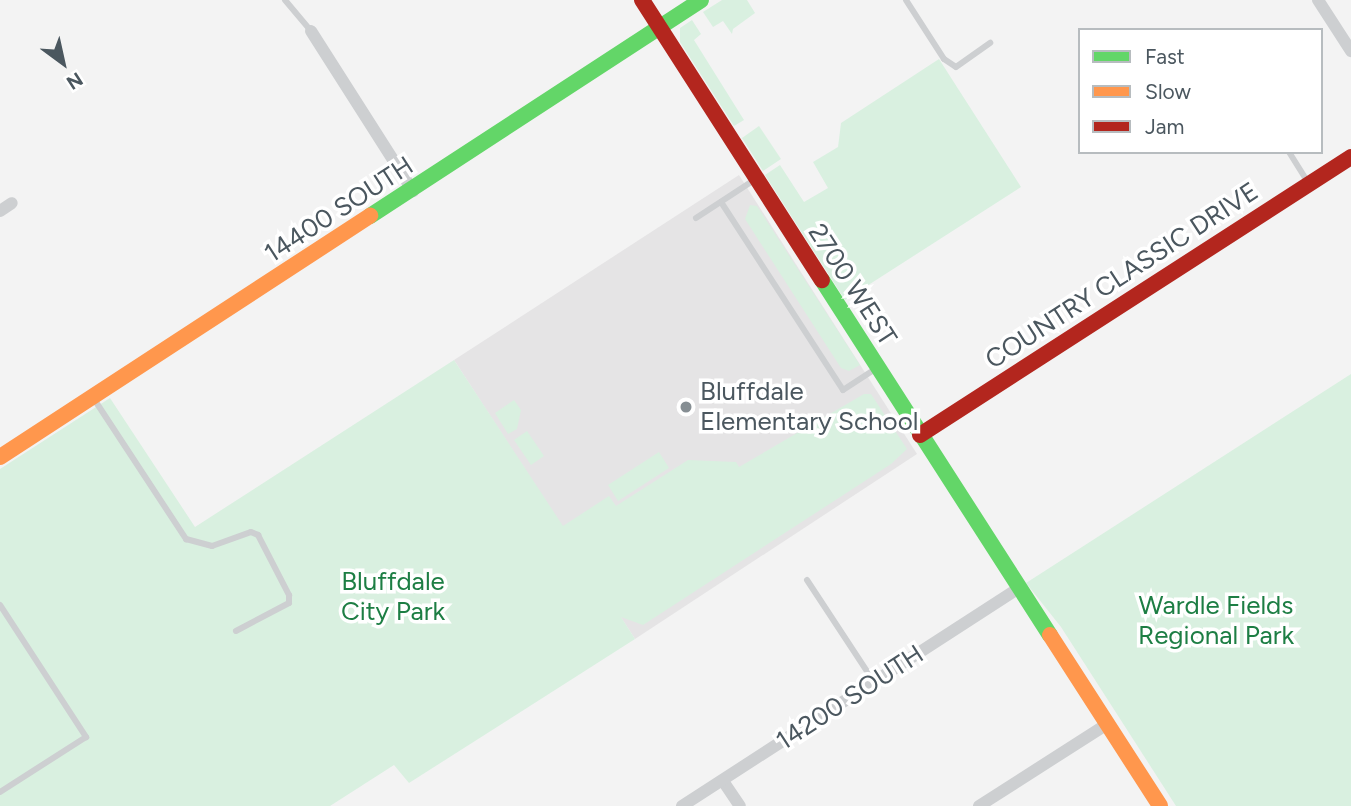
<!DOCTYPE html>
<html>
<head>
<meta charset="utf-8">
<style>
	body { margin:0 }
	#map { position:relative; width:1351px; height:806px; overflow:hidden; background:#f3f3f3; font-family:Figtree,sans-serif }
	div>[style] { position:absolute }
	.education>* { inset:0; background:#e5e4e5 }
	.green>* { inset:0; background:#d9f0e0 }
	.lane>* { height:6px; margin:-3px; padding:0 3px; transform-origin:3px; border-radius:3px; background:#cdcfd1 }
	.street>* { height:12px; margin:-6px; padding:0 6px; transform-origin:6px; border-radius:6px; background:#cdcfd1 }
	.fast>* { height:16px; margin:-8px; padding:0 8px; transform-origin:8px; border-radius:8px; background:#63d668 }
	.slow>* { height:16px; margin:-8px; padding:0 8px; transform-origin:8px; border-radius:8px; background:#ff974d }
	.jam>* { height:16px; margin:-8px; padding:0 8px; transform-origin:8px; border-radius:8px; background:#b3261e }
	.dots>* { width:19px; height:19px; translate:-50% -50%; box-sizing:border-box; border:4px solid #fff; border-radius:50% }
	span { translate:-50% -50%; white-space:nowrap; text-align:center; line-height:1.15; -webkit-text-stroke:7px #fff; paint-order:stroke }
	.street-label { font-size:26px; color:#4b575f }
	.poi-label { font-size:26px; color:#4b575f }
	.left { translate:0 -50%; text-align:left }
	.park-label { font-size:26px; color:#1d7e44 }
	.legend { position:absolute; left:1078px; top:28px; width:245px; height:126px; box-sizing:border-box; background:#fff; border:2px solid #b7bcbf; margin:0; padding:9px 12px; list-style:none; font-size:21px; color:#4b575f }
	.legend li { display:flex; align-items:center; gap:14px; height:35px }
	.legend b { width:35px; border:2px solid #b7bcbf }
	.north { position:absolute; left:28px; top:28px; width:70px; height:70px; -webkit-text-stroke:5px #fff; paint-order:stroke; rotate:147deg; font-size:19px; font-weight:700; line-height:28px; text-align:center; color:#4b575f }
	.north::after { content:''; display:block; margin:auto; width:24px; height:32px; background:#4b575f; clip-path:polygon(50% 0,100% 100%,50% 72%,0 100%) }
</style>
</head>
<body>
<div id="map">
	<div class="education">
		<i style="clip-path:polygon(739px 175px,917px 454px,635px 639px,454px 360px)"></i>
	</div>
	<div class="green">
		<i style="clip-path:polygon(722px 0,747px 0,755px 13px,733px 29px,732px 34px,723px 21px,713px 27px,703px 12px)"></i>
		<i style="clip-path:polygon(692px 20px,701px 34px,694px 40px,744px 120px,734px 126px,680px 42px,680px 28px)"></i>
		<i style="clip-path:polygon(939px 59px,1021px 187px,845px 300px,765px 175px,780px 165px,804px 202px,828px 188px,813px 162px,838px 147px,841px 123px)"></i>
		<i style="clip-path:polygon(759px 126px,781px 159px,763px 171px,742px 138px)"></i>
		<i style="clip-path:polygon(750px 205px,757px 206px,860px 365px,849px 371px,841px 368px,745px 219px)"></i>
		<i style="clip-path:polygon(454px 360px,563px 526px,609px 496px,616px 506px,688px 460px,736px 462px,739px 467px,864px 394px,871px 394px,907px 449px,891px 464px,643px 625px,621px 617px,635px 639px,409px 783px,394px 765px,330px 806px,0 806px,0 469px,110px 398px,195px 527px)"></i>
		<i style="clip-path:polygon(1351px 374px,1351px 806px,1176px 806px,1061px 627px,1026px 583px)"></i>
		<i style="clip-path:polygon(514px 400px,521px 410px,517px 429px,508px 434px,495px 413px)"></i>
		<i style="clip-path:polygon(527px 431px,544px 456px,531px 465px,514px 440px)"></i>
		<i style="clip-path:polygon(659px 452px,669px 468px,618px 501px,608px 485px)"></i>
	</div>
	<div class="lane">
		<i style="left:285px;top:0;width:40px;rotate:50deg"></i>
		<i style="left:906px;top:0;width:70px;rotate:57.2deg"></i>
		<i style="left:944px;top:59px;width:14px;rotate:34deg"></i>
		<i style="left:956px;top:67px;width:42px;rotate:-35.2deg"></i>
		<i style="left:1289px;top:152px;width:36px;rotate:58deg"></i>
		<i style="left:721px;top:202px;width:224px;rotate:57deg"></i>
		<i style="left:843px;top:390px;width:38px;rotate:-33deg"></i>
		<i style="left:696px;top:218px;width:69px;rotate:-33.2deg"></i>
		<i style="left:94px;top:399px;width:168px;rotate:56.7deg"></i>
		<i style="left:186px;top:539px;width:27px;rotate:15deg"></i>
		<i style="left:212px;top:546px;width:41px;rotate:-19.7deg"></i>
		<i style="left:251px;top:532px;width:8px;rotate:23deg"></i>
		<i style="left:258px;top:535px;width:68px;rotate:62.7deg"></i>
		<i style="left:289px;top:595px;width:8px;rotate:90deg"></i>
		<i style="left:289px;top:603px;width:60px;rotate:152.2deg"></i>
		<i style="left:807px;top:580px;width:122px;rotate:56.7deg"></i>
		<i style="left:0;top:605px;width:158px;rotate:56.9deg"></i>
		<i style="left:86px;top:737px;width:102px;rotate:147.4deg"></i>
	</div>
	<div class="street">
		<i style="left:1318px;top:0;width:61px;rotate:57.1deg"></i>
		<i style="left:311px;top:31px;width:190px;rotate:57.5deg"></i>
		<i style="left:0;top:211px;width:14px;rotate:-34deg"></i>
		<i style="left:723px;top:781px;width:30px;rotate:56deg"></i>
		<i style="left:682px;top:806px;width:399px;rotate:-32.9deg"></i>
		<i style="left:979px;top:806px;width:152px;rotate:-32.6deg"></i>
	</div>
	<div class="fast">
		<i style="left:370px;top:216px;width:395px;rotate:-33.1deg"></i>
		<i style="left:822px;top:280px;width:422px;rotate:57.3deg"></i>
	</div>
	<div class="slow">
		<i style="left:0;top:457px;width:442px;rotate:-33.1deg"></i>
		<i style="left:1050px;top:635px;width:203px;rotate:57.2deg"></i>
	</div>
	<div class="jam">
		<i style="left:642px;top:0;width:333px;rotate:57.3deg"></i>
		<i style="left:920px;top:435px;width:513px;rotate:-32.82deg"></i>
	</div>
	<div class="dots">
		<i style="left:686px;top:407px;background:#868e93"></i>
	</div>
	<div class="street-label">
		<span style="left:339px;top:210px;rotate:-33deg">14400 SOUTH</span>
		<span style="left:1122px;top:276px;rotate:-33deg">COUNTRY CLASSIC DRIVE</span>
		<span style="left:852px;top:285px;rotate:57deg">2700 WEST</span>
		<span style="left:850px;top:698px;rotate:-33deg">14200 SOUTH</span>
	</div>
	<div class="poi-label">
		<span class="left" style="left:700px;top:407px">Bluffdale<br>Elementary School</span>
	</div>
	<div class="park-label">
		<span style="left:393px;top:597px">Bluffdale<br>City Park</span>
		<span style="left:1216px;top:621px">Wardle Fields<br>Regional Park</span>
	</div>
	<ul class="legend">
	<li><b style="height:9px;background:#63d668"></b>Fast</li>
	<li><b style="height:9px;background:#ff974d"></b>Slow</li>
	<li><b style="height:9px;background:#b3261e"></b>Jam</li>
	</ul>
	<div class="north">N</div>
</div>
</body>
</html>
